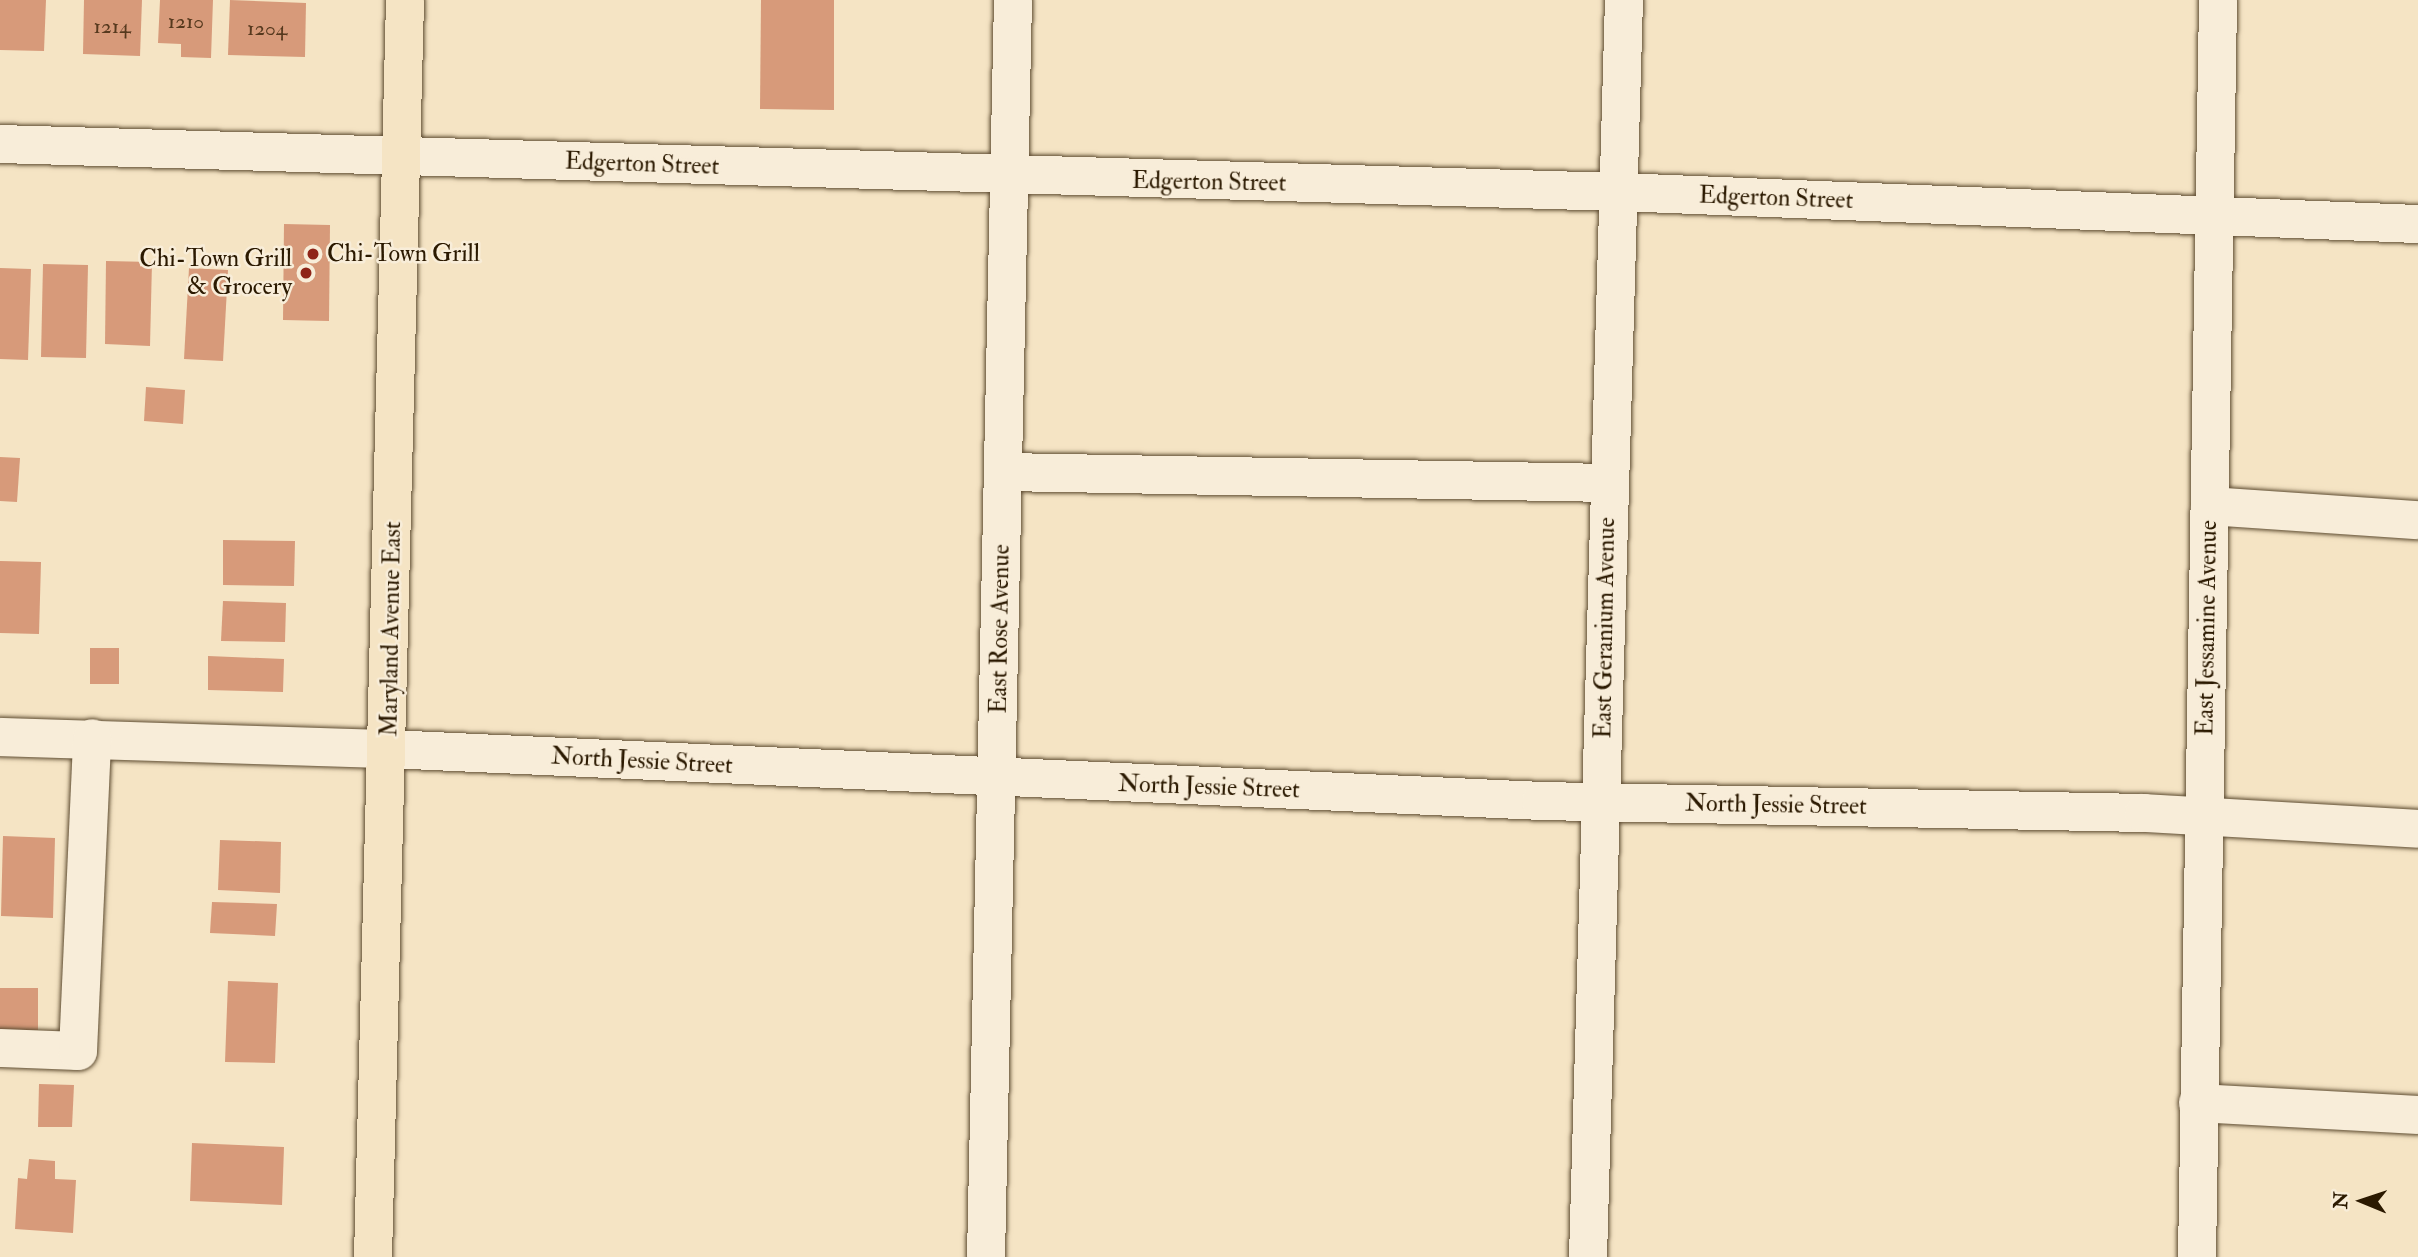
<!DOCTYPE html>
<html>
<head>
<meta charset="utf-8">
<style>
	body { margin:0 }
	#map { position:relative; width:2418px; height:1257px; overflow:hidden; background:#f5e4c4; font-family:"IM FELL Double Pica",serif }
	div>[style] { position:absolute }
	.building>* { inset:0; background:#d79a7a }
	.roads { filter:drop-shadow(0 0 2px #5e4c31) drop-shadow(0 0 2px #5e4c31) }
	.minor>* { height:38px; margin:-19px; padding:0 19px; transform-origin:19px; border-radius:19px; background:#f8edd9 }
	.major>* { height:38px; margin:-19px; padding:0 19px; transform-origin:19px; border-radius:19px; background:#f5e4c4 }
	.dots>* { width:19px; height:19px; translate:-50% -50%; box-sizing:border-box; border:4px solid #f8edd9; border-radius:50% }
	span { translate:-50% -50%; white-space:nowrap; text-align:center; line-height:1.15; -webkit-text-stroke:5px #f8edd9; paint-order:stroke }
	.number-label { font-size:21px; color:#56391e }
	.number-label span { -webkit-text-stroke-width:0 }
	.street-label { font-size:24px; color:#2b1900 }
	.poi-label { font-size:24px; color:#2b1900 }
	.left { translate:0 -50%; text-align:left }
	.right { translate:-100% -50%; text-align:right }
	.north { position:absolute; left:2327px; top:1166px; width:70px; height:70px; -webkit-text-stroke:5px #f8edd9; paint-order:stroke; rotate:272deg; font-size:19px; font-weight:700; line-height:28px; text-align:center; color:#2b1900 }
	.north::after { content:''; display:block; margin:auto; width:24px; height:32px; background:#2b1900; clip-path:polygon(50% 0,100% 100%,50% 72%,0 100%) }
</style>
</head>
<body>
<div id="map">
	<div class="building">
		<i style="clip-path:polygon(0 0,46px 0,44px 51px,0 50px)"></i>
		<i style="clip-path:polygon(84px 0,142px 0,140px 56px,83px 54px)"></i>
		<i style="clip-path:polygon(160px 0,213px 0,211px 58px,181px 57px,181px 44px,158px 43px)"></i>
		<i style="clip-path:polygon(230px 0,306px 3px,305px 57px,228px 55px)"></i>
		<i style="clip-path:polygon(761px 0,834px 0,834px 110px,760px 109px)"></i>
		<i style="clip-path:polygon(284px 224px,330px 225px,329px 321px,283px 320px)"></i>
		<i style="clip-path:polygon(106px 261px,152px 262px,150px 346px,105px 344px)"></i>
		<i style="clip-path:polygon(43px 264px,88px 265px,86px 358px,41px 357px)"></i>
		<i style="clip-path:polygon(0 268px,31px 269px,28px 360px,0 359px)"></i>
		<i style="clip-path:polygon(189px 268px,228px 270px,223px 361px,184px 359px)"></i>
		<i style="clip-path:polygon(146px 387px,185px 390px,183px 424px,144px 421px)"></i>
		<i style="clip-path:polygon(0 457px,20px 458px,17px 502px,0 501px)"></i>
		<i style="clip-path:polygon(223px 540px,295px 541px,294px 586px,223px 585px)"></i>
		<i style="clip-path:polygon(0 561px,41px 562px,39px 634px,0 633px)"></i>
		<i style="clip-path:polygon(223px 601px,286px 603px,285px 642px,221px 641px)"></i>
		<i style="clip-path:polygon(90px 648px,119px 648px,119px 684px,90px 684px)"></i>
		<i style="clip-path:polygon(208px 656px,284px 659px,283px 692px,208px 690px)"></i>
		<i style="clip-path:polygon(3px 836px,55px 838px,53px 918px,1px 916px)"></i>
		<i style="clip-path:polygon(220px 840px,281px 842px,280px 893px,218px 890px)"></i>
		<i style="clip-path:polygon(212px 902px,277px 904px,275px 936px,210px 933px)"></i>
		<i style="clip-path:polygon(228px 981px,278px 983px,275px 1063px,225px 1062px)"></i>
		<i style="clip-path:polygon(0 988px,38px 988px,38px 1030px,0 1030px)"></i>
		<i style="clip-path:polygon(39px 1084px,74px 1085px,72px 1127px,38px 1127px)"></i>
		<i style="clip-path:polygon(192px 1143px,284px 1147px,282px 1205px,190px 1201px)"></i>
		<i style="clip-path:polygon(29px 1159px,55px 1161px,55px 1179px,76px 1180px,73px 1233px,15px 1229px,18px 1178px,27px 1179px)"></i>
	</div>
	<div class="roads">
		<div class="minor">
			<i style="left:0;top:144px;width:1621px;rotate:1.7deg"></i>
			<i style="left:1620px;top:192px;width:799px;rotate:2.3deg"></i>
			<i style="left:1004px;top:472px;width:604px;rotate:1.04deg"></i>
			<i style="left:2210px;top:506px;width:208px;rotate:3.9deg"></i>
			<i style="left:0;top:737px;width:388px;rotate:1.8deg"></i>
			<i style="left:388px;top:749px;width:1154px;rotate:2.58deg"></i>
			<i style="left:1541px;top:801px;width:603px;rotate:1.14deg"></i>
			<i style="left:2144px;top:813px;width:274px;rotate:3.3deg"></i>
			<i style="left:0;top:1048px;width:78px;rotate:2.2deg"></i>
			<i style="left:78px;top:1051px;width:313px;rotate:-87.4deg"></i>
			<i style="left:2198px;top:1103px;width:220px;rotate:3.1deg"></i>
			<i style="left:986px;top:1257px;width:1257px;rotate:-88.77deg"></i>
			<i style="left:1588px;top:1257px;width:1258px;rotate:-88.36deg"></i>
			<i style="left:2197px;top:1257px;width:1257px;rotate:-89.04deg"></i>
		</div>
		<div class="major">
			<i style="left:373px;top:1257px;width:1257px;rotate:-88.54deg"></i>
		</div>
	</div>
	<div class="dots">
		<i style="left:313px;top:254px;background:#8f2418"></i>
		<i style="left:306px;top:273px;background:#8f2418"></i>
	</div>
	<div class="number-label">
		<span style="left:186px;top:22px">1210</span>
		<span style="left:112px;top:27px">1214</span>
		<span style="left:267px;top:29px">1204</span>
	</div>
	<div class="street-label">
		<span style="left:642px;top:164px;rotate:2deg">Edgerton Street</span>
		<span style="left:1209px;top:182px;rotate:1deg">Edgerton Street</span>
		<span style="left:1776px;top:198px;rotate:2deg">Edgerton Street</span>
		<span style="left:1605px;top:628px;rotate:-89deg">East Geranium Avenue</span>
		<span style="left:2207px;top:628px;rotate:-89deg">East Jessamine Avenue</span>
		<span style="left:391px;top:629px;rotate:-89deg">Maryland Avenue East</span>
		<span style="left:1000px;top:629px;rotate:-89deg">East Rose Avenue</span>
		<span style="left:642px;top:761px;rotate:3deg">North Jessie Street</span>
		<span style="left:1209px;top:787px;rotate:2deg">North Jessie Street</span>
		<span style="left:1776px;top:805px;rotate:1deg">North Jessie Street</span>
	</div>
	<div class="poi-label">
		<span class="left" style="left:327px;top:254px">Chi-Town Grill</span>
		<span class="right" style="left:292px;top:273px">Chi-Town Grill<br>&amp; Grocery</span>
	</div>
	<div class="north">N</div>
</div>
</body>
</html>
